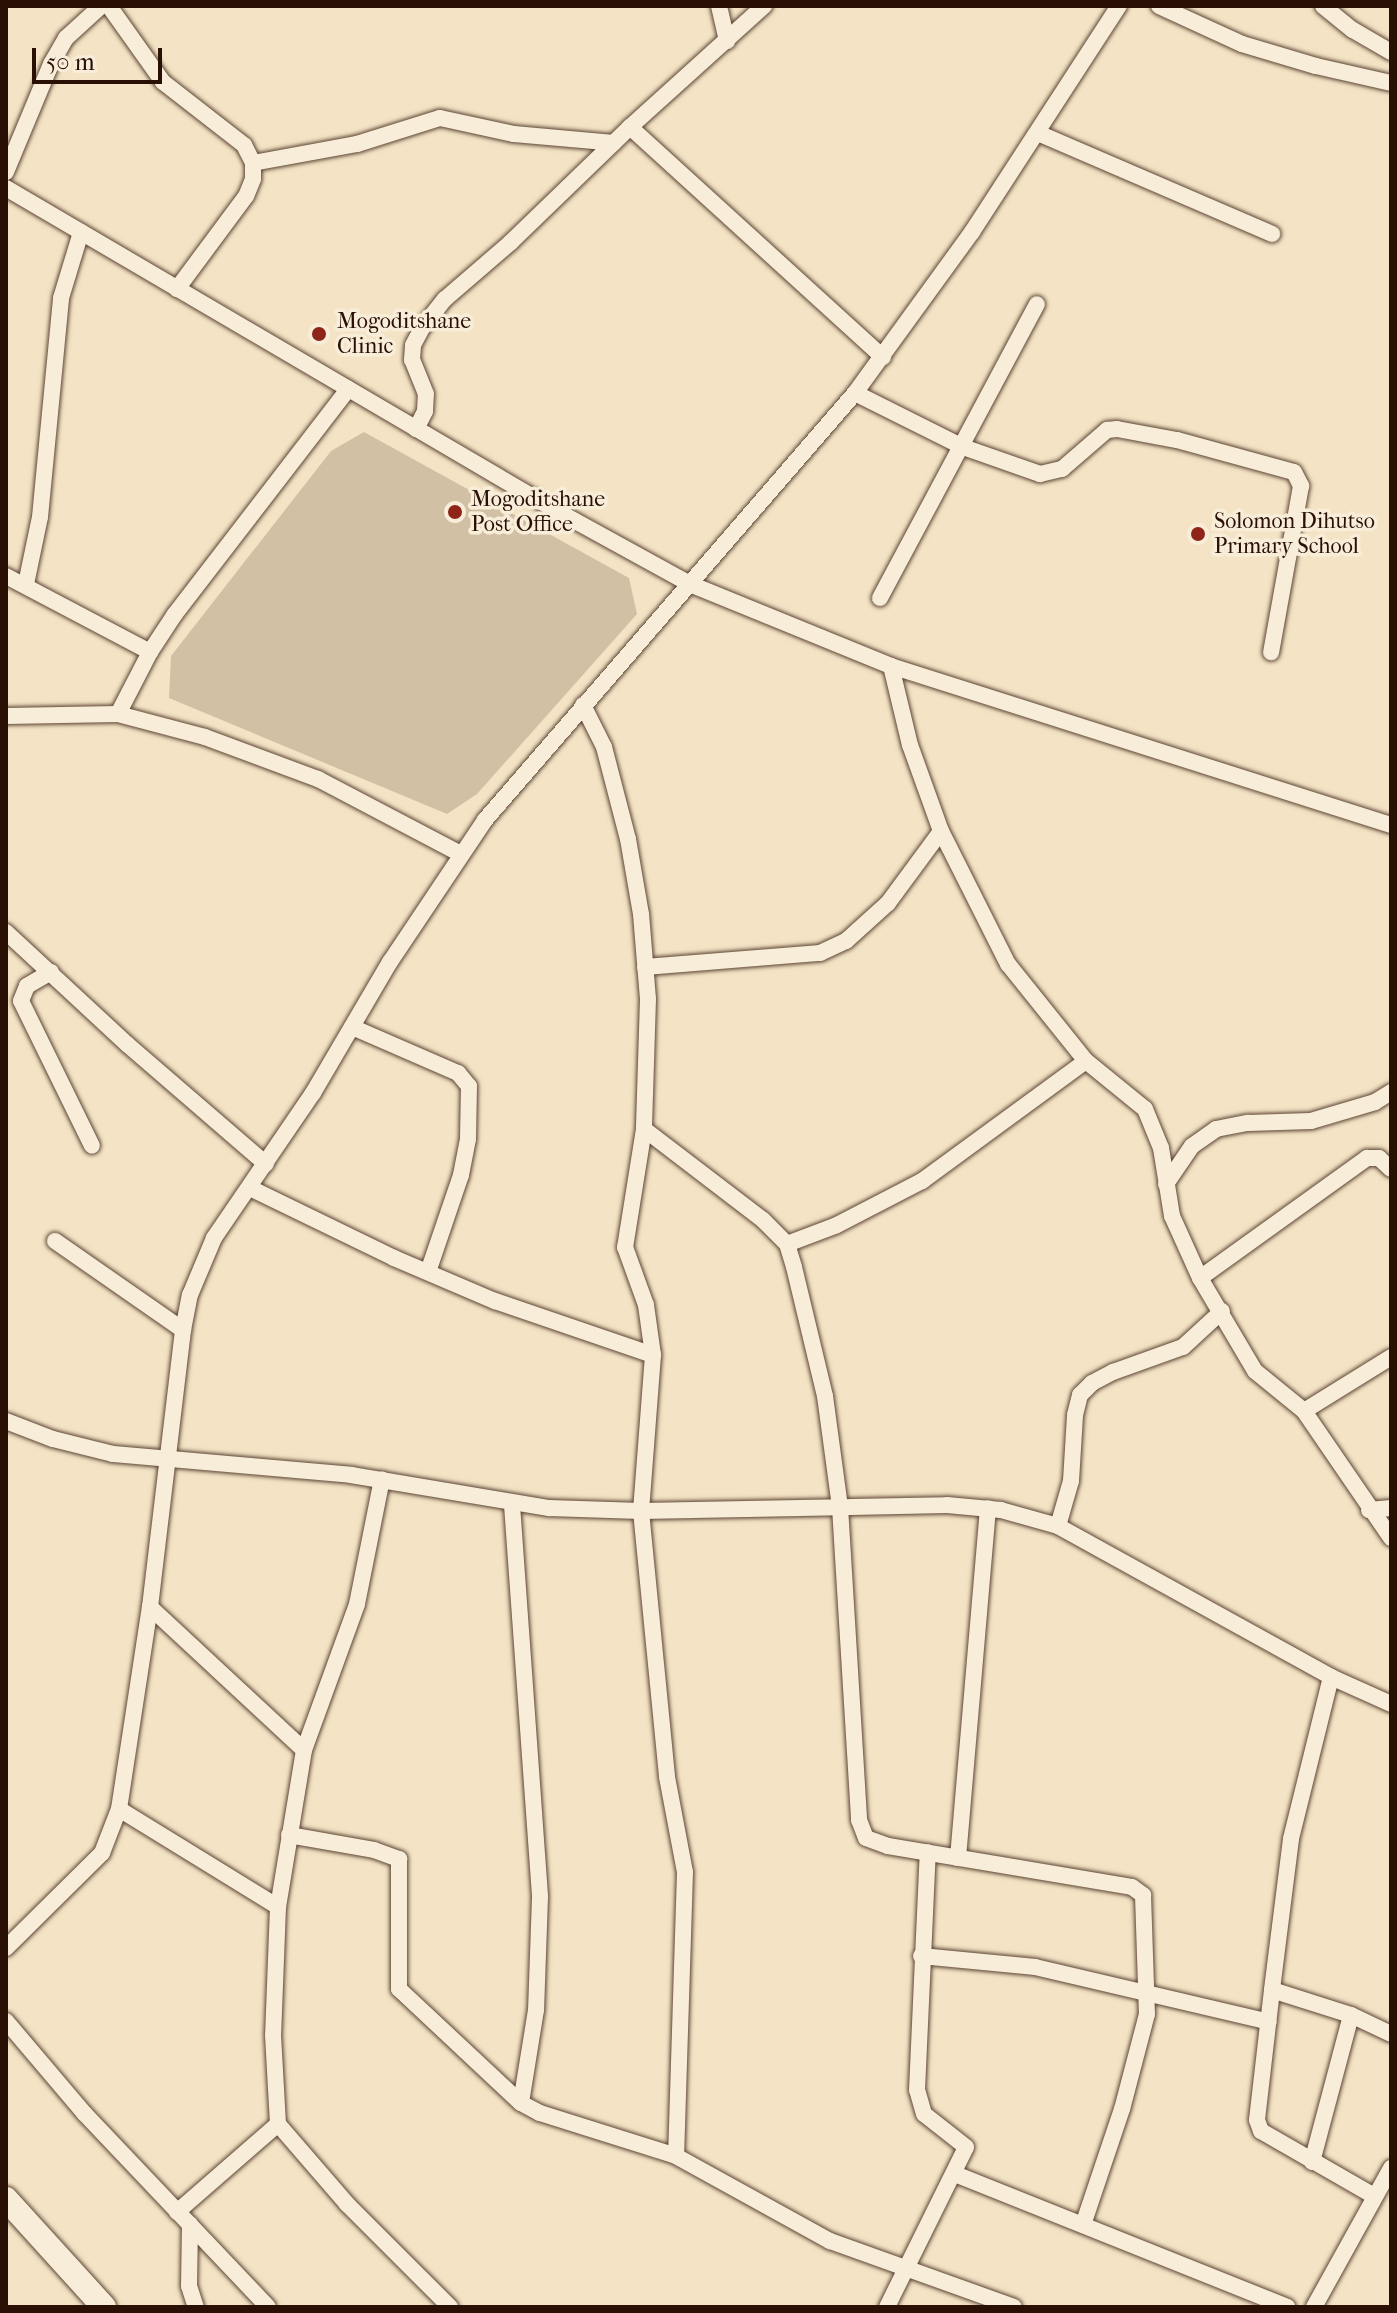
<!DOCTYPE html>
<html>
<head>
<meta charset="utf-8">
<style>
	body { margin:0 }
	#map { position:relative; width:1397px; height:2313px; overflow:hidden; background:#f4e4c5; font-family:"IM FELL French Canon",serif }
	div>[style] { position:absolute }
	.green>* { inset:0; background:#d2c0a4 }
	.roads { filter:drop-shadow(0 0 2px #5c4434) drop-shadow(0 0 2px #5c4434) }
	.minor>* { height:16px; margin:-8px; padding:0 8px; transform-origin:8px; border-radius:8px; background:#f8edd9 }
	.secondary>* { height:24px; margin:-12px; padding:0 12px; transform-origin:12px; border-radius:12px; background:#f8edd9 }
	.dots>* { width:22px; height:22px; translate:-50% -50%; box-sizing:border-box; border:4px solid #f8edd9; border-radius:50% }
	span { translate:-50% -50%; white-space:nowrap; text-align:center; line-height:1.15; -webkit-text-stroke:7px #f8edd9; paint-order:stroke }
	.poi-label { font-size:22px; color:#2a0f04 }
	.left { translate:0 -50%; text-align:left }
	.frame { position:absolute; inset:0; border:8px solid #2a0f04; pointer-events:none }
	.scale { position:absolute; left:32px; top:48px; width:130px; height:36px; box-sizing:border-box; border:4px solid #2a0f04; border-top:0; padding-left:10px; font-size:24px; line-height:28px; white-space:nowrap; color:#2a0f04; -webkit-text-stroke:6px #f8edd9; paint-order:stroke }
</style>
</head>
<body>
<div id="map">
	<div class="green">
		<i style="clip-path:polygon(364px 432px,629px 578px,637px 614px,477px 794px,447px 814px,169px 698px,171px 656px,331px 451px)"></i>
	</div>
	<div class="roads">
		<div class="minor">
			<i style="left:109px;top:6px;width:93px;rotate:54.6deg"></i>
			<i style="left:163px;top:82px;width:103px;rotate:37.9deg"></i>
			<i style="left:244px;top:145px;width:20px;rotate:63deg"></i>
			<i style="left:253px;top:163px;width:16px;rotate:90deg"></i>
			<i style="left:253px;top:179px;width:18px;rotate:112deg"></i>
			<i style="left:246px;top:196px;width:116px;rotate:126.6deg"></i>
			<i style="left:719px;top:6px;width:36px;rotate:77deg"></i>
			<i style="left:1159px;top:6px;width:91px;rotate:24.6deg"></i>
			<i style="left:1242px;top:44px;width:77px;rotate:16.6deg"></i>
			<i style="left:1316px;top:66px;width:77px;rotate:12.8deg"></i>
			<i style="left:1323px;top:6px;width:38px;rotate:39deg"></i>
			<i style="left:1353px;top:30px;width:44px;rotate:30.1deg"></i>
			<i style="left:630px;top:127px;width:342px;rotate:42.3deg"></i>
			<i style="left:1038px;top:133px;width:255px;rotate:23.3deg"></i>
			<i style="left:253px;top:163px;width:106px;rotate:-10.4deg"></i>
			<i style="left:357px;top:144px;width:87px;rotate:-17.4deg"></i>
			<i style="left:440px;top:118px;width:76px;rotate:12.2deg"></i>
			<i style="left:514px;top:134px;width:100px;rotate:5.1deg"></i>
			<i style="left:6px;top:172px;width:117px;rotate:-67.4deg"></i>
			<i style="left:51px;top:64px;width:30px;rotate:-60deg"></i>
			<i style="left:66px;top:38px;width:47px;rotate:-42.4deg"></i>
			<i style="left:6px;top:188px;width:631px;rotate:30.39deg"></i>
			<i style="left:550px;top:507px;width:160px;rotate:28.8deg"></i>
			<i style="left:690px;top:584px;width:217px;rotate:22.2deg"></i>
			<i style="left:891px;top:666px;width:525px;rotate:17.64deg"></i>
			<i style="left:855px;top:393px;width:121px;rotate:26.6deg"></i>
			<i style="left:963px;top:447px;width:82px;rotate:19.3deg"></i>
			<i style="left:1040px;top:474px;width:23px;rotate:-13deg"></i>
			<i style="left:1062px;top:469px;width:60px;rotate:-40.9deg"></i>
			<i style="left:1107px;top:430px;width:10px;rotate:-6deg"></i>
			<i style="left:1117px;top:429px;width:61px;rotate:10.4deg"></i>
			<i style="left:1177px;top:440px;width:121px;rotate:15.3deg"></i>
			<i style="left:1294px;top:472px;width:16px;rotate:63deg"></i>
			<i style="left:1301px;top:486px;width:169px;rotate:100.2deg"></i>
			<i style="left:416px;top:429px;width:20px;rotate:-63deg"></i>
			<i style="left:425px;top:411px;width:17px;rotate:-87deg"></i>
			<i style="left:426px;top:394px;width:37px;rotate:-112deg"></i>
			<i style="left:412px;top:360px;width:15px;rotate:-86deg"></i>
			<i style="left:413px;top:345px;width:19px;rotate:-62deg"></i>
			<i style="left:422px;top:328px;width:37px;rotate:-52deg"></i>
			<i style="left:445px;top:299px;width:87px;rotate:-40.8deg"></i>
			<i style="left:511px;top:242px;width:165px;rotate:-44deg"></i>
			<i style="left:630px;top:127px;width:181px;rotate:-42.1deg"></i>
			<i style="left:6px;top:576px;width:163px;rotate:27.8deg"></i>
			<i style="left:26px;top:584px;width:68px;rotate:-78.2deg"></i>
			<i style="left:40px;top:517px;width:220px;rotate:-84.5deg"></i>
			<i style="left:61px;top:298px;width:69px;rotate:-73.1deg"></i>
			<i style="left:880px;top:598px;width:333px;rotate:-61.9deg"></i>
			<i style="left:891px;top:666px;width:81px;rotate:76.5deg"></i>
			<i style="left:910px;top:745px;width:91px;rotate:70.2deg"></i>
			<i style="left:941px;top:831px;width:149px;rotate:63.3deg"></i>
			<i style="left:1008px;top:964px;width:124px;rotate:51.2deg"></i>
			<i style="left:1086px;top:1061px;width:76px;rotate:39.1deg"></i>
			<i style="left:1145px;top:1109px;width:42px;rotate:67.7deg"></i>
			<i style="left:1161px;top:1148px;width:69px;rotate:80.8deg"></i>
			<i style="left:1172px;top:1216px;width:68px;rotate:65.7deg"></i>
			<i style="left:1200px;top:1278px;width:108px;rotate:59.4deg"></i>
			<i style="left:1255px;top:1371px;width:63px;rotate:39.2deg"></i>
			<i style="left:1304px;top:1411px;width:154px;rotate:55.6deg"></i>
			<i style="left:583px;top:705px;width:47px;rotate:63.4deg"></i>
			<i style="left:604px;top:747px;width:95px;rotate:75.4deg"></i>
			<i style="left:628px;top:839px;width:76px;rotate:80.2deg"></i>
			<i style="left:641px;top:914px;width:85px;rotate:85.3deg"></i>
			<i style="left:648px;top:999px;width:130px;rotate:91.8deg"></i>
			<i style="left:644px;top:1129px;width:120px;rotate:99.1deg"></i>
			<i style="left:625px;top:1247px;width:62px;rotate:70.1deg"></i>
			<i style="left:646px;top:1305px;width:50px;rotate:82deg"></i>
			<i style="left:653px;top:1355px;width:156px;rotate:94.4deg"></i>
			<i style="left:641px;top:1511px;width:267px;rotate:84.4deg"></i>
			<i style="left:667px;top:1777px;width:97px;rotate:79.3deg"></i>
			<i style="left:685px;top:1872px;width:284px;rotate:91.8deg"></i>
			<i style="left:118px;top:714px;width:70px;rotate:-62.7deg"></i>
			<i style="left:150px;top:652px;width:45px;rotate:-56.7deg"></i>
			<i style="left:175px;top:614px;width:284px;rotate:-52.4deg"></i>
			<i style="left:6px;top:716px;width:112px;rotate:-1deg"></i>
			<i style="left:118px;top:714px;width:90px;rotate:14.8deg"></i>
			<i style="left:205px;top:737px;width:121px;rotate:20.4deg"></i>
			<i style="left:318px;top:779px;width:161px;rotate:27.7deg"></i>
			<i style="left:6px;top:932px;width:166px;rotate:42.8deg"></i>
			<i style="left:128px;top:1045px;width:182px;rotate:40.8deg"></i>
			<i style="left:645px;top:967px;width:176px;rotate:-4.6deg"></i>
			<i style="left:820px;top:953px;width:29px;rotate:-25deg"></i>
			<i style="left:846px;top:941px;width:57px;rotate:-42.1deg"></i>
			<i style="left:888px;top:903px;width:89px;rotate:-53.6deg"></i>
			<i style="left:51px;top:972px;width:28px;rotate:150deg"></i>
			<i style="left:27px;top:986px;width:16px;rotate:112deg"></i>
			<i style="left:21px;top:1001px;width:161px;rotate:63.9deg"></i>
			<i style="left:352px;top:1027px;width:116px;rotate:23.5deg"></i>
			<i style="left:458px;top:1073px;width:17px;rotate:50deg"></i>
			<i style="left:469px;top:1086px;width:53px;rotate:91.1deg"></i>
			<i style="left:468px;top:1139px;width:37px;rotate:101deg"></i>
			<i style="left:461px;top:1175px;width:102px;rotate:108.8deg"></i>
			<i style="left:644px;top:1129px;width:150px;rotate:37.4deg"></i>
			<i style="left:763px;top:1220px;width:34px;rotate:45deg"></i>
			<i style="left:787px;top:1244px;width:24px;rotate:73deg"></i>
			<i style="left:794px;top:1267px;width:133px;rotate:76.5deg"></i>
			<i style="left:825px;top:1396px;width:112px;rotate:82.3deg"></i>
			<i style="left:840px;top:1507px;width:314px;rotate:86.5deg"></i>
			<i style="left:859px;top:1820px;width:19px;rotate:69deg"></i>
			<i style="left:866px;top:1838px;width:23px;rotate:20deg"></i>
			<i style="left:888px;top:1846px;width:247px;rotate:9.5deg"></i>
			<i style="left:1132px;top:1887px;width:14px;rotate:36deg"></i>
			<i style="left:1143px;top:1895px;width:119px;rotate:88.1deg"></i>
			<i style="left:1147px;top:2014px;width:98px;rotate:104.7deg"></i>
			<i style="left:1122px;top:2109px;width:122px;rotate:108.6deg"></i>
			<i style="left:1166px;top:1184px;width:46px;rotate:-55.6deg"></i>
			<i style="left:1192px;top:1146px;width:29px;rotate:-35deg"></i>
			<i style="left:1216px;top:1129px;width:33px;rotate:-11deg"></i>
			<i style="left:1248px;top:1123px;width:63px;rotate:-1.8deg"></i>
			<i style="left:1311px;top:1121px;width:67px;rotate:-16.5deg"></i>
			<i style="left:1375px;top:1102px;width:19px;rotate:-32deg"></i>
			<i style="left:250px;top:1188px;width:160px;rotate:25.9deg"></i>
			<i style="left:394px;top:1258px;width:110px;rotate:23.1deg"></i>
			<i style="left:495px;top:1301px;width:167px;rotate:18.9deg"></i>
			<i style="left:55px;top:1241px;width:156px;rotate:34.8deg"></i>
			<i style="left:787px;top:1244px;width:53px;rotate:-20.8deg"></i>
			<i style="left:837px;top:1225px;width:96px;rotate:-27.4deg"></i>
			<i style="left:922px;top:1181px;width:203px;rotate:-36.2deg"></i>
			<i style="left:1200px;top:1278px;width:206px;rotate:-35.7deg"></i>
			<i style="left:1367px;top:1158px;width:12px"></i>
			<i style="left:1379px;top:1158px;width:16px;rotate:43deg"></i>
			<i style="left:1304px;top:1411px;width:102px;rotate:-31.8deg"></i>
			<i style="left:6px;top:1421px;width:50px;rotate:21deg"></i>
			<i style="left:53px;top:1439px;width:62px;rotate:14deg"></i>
			<i style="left:113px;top:1454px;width:239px;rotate:5deg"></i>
			<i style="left:351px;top:1475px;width:201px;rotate:9.5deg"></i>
			<i style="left:549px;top:1508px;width:92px;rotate:1.9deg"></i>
			<i style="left:641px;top:1511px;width:306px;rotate:-1.1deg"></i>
			<i style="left:947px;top:1505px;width:54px;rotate:5.3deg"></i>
			<i style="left:1001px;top:1510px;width:59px;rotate:15.7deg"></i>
			<i style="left:1058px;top:1526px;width:312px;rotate:28.9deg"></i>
			<i style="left:1331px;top:1677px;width:66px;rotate:24.2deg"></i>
			<i style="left:512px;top:1505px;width:393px;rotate:85.9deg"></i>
			<i style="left:540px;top:1897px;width:113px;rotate:92deg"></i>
			<i style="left:536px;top:2010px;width:94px;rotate:99.2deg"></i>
			<i style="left:1369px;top:1510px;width:22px;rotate:-5deg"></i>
			<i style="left:1058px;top:1526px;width:47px;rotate:-73.9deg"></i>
			<i style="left:1071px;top:1481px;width:66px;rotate:-86.5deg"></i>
			<i style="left:1075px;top:1415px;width:21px;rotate:-76deg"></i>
			<i style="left:1080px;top:1395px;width:17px;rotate:-45deg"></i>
			<i style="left:1092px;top:1383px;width:24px;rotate:-28deg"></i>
			<i style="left:1113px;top:1372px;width:74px;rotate:-19.7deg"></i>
			<i style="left:1183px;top:1347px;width:53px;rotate:-42.7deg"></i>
			<i style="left:150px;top:1607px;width:210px;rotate:42.9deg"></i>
			<i style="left:304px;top:1750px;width:159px;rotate:99.4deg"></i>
			<i style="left:278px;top:1907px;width:128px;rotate:92.2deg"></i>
			<i style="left:273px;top:2035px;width:89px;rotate:86.8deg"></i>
			<i style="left:278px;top:2124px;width:106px;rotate:49.2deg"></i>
			<i style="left:347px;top:2204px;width:146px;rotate:45deg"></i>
			<i style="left:1331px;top:1677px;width:167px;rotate:103.9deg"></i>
			<i style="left:1291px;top:1839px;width:152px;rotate:97.2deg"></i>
			<i style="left:1272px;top:1990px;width:83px;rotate:17.6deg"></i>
			<i style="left:1351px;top:2015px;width:44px;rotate:25.4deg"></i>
			<i style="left:304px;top:1750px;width:155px;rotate:-70deg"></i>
			<i style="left:357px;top:1604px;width:127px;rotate:-78.7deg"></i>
			<i style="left:119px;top:1809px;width:187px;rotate:31.6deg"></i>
			<i style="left:289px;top:1835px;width:86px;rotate:10deg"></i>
			<i style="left:374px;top:1850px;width:27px;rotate:20deg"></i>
			<i style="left:399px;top:1859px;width:130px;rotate:90deg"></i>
			<i style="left:399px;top:1989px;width:167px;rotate:43.1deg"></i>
			<i style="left:521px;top:2103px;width:21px;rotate:28deg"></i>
			<i style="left:540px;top:2113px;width:143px;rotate:17.5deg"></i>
			<i style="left:676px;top:2156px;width:176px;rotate:28.9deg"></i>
			<i style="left:830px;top:2241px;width:195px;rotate:19.7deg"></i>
			<i style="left:958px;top:1858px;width:351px;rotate:-85.1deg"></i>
			<i style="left:6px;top:1948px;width:135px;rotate:-44.7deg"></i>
			<i style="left:102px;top:1853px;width:47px;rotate:-68.9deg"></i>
			<i style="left:119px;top:1809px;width:204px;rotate:-81.3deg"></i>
			<i style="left:150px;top:1607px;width:279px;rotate:-83.2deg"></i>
			<i style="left:183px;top:1330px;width:36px;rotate:-79deg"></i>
			<i style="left:190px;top:1295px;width:62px;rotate:-67.2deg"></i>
			<i style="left:214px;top:1238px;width:176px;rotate:-55.7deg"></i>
			<i style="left:313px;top:1093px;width:152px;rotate:-59.6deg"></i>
			<i style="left:390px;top:962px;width:171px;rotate:-56.2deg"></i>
			<i style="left:485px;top:820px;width:565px;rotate:-49.09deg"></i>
			<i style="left:855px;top:393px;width:199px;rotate:-54deg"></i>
			<i style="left:972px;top:232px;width:270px;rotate:-57deg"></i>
			<i style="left:921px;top:1956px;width:115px;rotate:5.5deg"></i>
			<i style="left:1035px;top:1967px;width:240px;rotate:13.2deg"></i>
			<i style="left:1272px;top:1990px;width:131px;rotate:96.6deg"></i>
			<i style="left:1257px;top:2120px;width:12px;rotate:70deg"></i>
			<i style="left:1261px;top:2131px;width:130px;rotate:29.9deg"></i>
			<i style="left:6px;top:2021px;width:121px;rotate:49.7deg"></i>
			<i style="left:84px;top:2113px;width:267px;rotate:46.5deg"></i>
			<i style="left:1312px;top:2162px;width:152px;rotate:-75.1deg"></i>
			<i style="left:955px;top:2174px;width:358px;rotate:21.8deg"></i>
			<i style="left:177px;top:2212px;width:134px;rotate:-41.1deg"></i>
			<i style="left:190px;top:2224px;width:62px;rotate:90.9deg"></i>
			<i style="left:189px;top:2286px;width:22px;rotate:72deg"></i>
			<i style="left:887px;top:2307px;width:178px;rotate:-63.7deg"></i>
			<i style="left:966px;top:2147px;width:53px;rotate:-141.8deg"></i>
			<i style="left:924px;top:2114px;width:25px;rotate:-106deg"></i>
			<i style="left:917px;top:2090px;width:238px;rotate:-87.4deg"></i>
			<i style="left:1314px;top:2307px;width:159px;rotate:-61deg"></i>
		</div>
		<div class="secondary">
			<i style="left:6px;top:2199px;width:146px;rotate:47.8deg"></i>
		</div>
	</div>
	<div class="dots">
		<i style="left:319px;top:334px;background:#8f2418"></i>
		<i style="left:455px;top:512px;background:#8f2418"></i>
		<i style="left:1198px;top:534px;background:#8f2418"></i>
	</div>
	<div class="poi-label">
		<span class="left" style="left:337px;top:334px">Mogoditshane<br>Clinic</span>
		<span class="left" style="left:471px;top:512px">Mogoditshane<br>Post Office</span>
		<span class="left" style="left:1214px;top:534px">Solomon Dihutso<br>Primary School</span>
	</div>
	<div class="frame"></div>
	<div class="scale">50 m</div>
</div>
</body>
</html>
